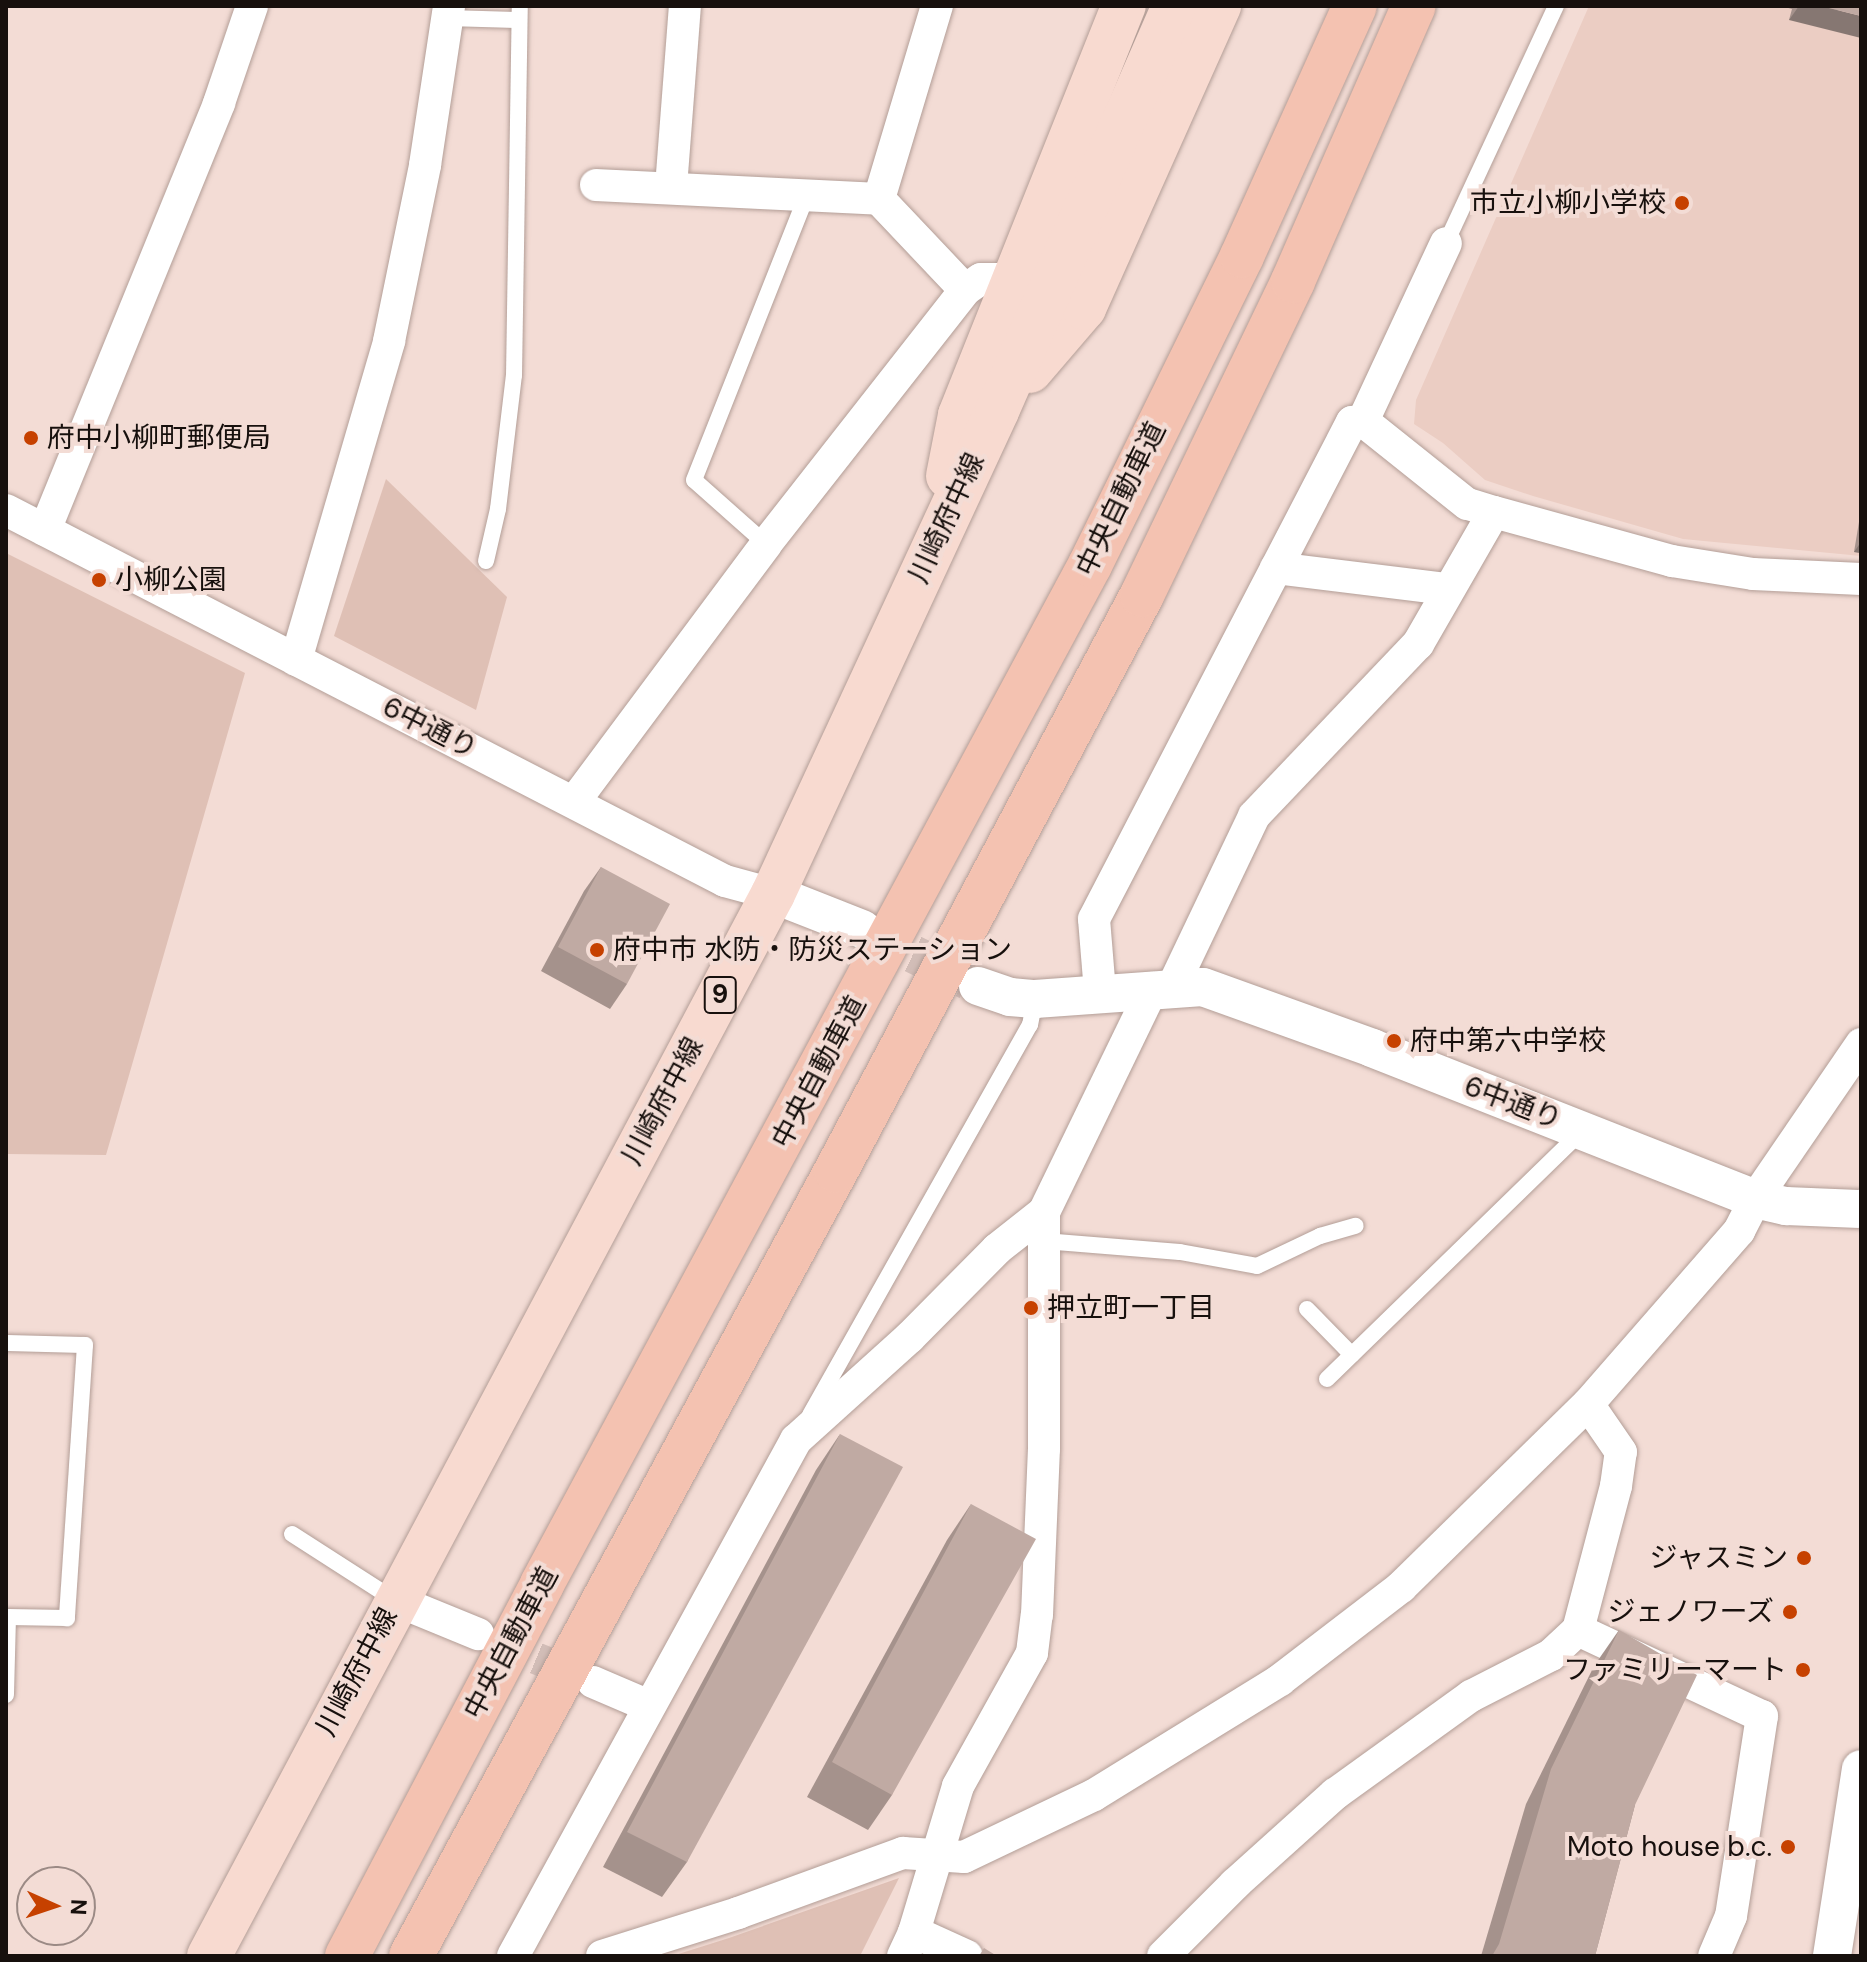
<!DOCTYPE html>
<html>
<head>
<meta charset="utf-8">
<style>
	body { margin:0 }
	#map { position:relative; width:1867px; height:1962px; overflow:hidden; background:#f3dcd5; font-family:"DM Sans","Noto Sans JP",sans-serif }
	div>[style] { position:absolute }
	.built>* { inset:0; background:#ebcdc3 }
	.green>* { inset:0; background:#dfc0b5 }
	.minor-tunnel>* { height:32px; margin-top:-16px; transform-origin:0; background:repeating-linear-gradient(90deg,#d2bdb7 0 32px,transparent 0 48px) }
	.tertiary-tunnel>* { height:38px; margin-top:-19px; transform-origin:0; background:repeating-linear-gradient(90deg,#d2bdb7 0 38px,transparent 0 57px) }
	.roads { filter:drop-shadow(0 0 2px #b39e97) drop-shadow(0 0 2px #b39e97) }
	.service>* { height:16px; margin:-8px; padding:0 8px; transform-origin:8px; border-radius:8px; background:#fff }
	.minor>* { height:32px; margin:-16px; padding:0 16px; transform-origin:16px; border-radius:16px; background:#fff }
	.tertiary>* { height:38px; margin:-19px; padding:0 19px; transform-origin:19px; border-radius:19px; background:#fff }
	.primary>* { height:44px; margin:-22px; padding:0 22px; transform-origin:22px; border-radius:22px; background:#f8dad0 }
	.motorway>* { height:44px; margin:-22px; padding:0 22px; transform-origin:22px; border-radius:22px; background:#f4c2b1 }
	.wall>* { inset:0; background:#a5928c }
	.shaded-wall>* { inset:0; background:#867772 }
	.building>* { inset:0; background:#c0aaa3 }
	.dots>* { width:22px; height:22px; translate:-50% -50%; box-sizing:border-box; border:4px solid #f3dcd5; border-radius:50% }
	span { translate:-50% -50%; white-space:nowrap; text-align:center; line-height:1.15; -webkit-text-stroke:8px #f3dcd5; paint-order:stroke }
	.shield-label span { padding:2px 6px; background:#f3dcd5; border:2px solid; border-radius:6px; -webkit-text-stroke-width:0 }
	.shield-label { font-size:26px; color:#17100d; font-weight:700 }
	.poi-label { font-size:28px; color:#17100d }
	.right { translate:-100% -50%; text-align:right }
	.left { translate:0 -50%; text-align:left }
	.street-label { font-size:28px; color:#17100d }
	.frame { position:absolute; inset:0; border:8px solid #17100d; pointer-events:none }
	.north { position:absolute; left:16px; top:1866px; width:80px; height:80px; box-sizing:border-box; background:#f3dcd5; border:2px solid #9b8a85; border-radius:50%; rotate:93deg; font-size:22px; font-weight:700; line-height:32px; text-align:center; color:#17100d }
	.north::after { content:''; display:block; margin:auto; width:28px; height:36px; background:#c64100; clip-path:polygon(50% 0,100% 100%,50% 72%,0 100%) }
</style>
</head>
<body>
<div id="map">
	<div class="built">
		<i style="clip-path:polygon(1589px 6px,1861px 6px,1861px 556px,1683px 539px,1533px 496px,1485px 480px,1443px 443px,1414px 424px,1416px 400px)"></i>
	</div>
	<div class="green">
		<i style="clip-path:polygon(386px 479px,507px 597px,476px 710px,334px 636px)"></i>
		<i style="clip-path:polygon(6px 553px,245px 673px,106px 1155px,6px 1154px)"></i>
		<i style="clip-path:polygon(899px 1878px,860px 1956px,672px 1956px,729px 1938px)"></i>
	</div>
	<div class="minor-tunnel">
		<i style="left:492px;top:1640px;width:102px;rotate:22.5deg"></i>
	</div>
	<div class="tertiary-tunnel">
		<i style="left:862px;top:929px;width:118px;rotate:26.1deg"></i>
	</div>
	<div class="roads">
		<div class="service">
			<i style="left:447px;top:18px;width:70px;rotate:1.6deg"></i>
			<i style="left:1446px;top:243px;width:261px;rotate:-65.1deg"></i>
			<i style="left:766px;top:544px;width:96px;rotate:-138.4deg"></i>
			<i style="left:694px;top:480px;width:304px;rotate:-68.4deg"></i>
			<i style="left:486px;top:561px;width:53px;rotate:-77deg"></i>
			<i style="left:498px;top:509px;width:135px;rotate:-83.2deg"></i>
			<i style="left:514px;top:375px;width:369px;rotate:-89.1deg"></i>
			<i style="left:1044px;top:1241px;width:136px;rotate:4.6deg"></i>
			<i style="left:1180px;top:1252px;width:78px;rotate:10.3deg"></i>
			<i style="left:1257px;top:1266px;width:70px;rotate:-25.5deg"></i>
			<i style="left:1320px;top:1236px;width:37px;rotate:-16deg"></i>
			<i style="left:1307px;top:1309px;width:64px;rotate:45.6deg"></i>
			<i style="left:6px;top:1343px;width:79px;rotate:1.5deg"></i>
			<i style="left:85px;top:1345px;width:274px;rotate:93.8deg"></i>
			<i style="left:67px;top:1618px;width:59px;rotate:-179deg"></i>
			<i style="left:8px;top:1617px;width:78px;rotate:91.5deg"></i>
			<i style="left:1327px;top:1379px;width:356px;rotate:-44.2deg"></i>
			<i style="left:810px;top:1415px;width:448px;rotate:-60.6deg"></i>
			<i style="left:1030px;top:1025px;width:26px;rotate:-79deg"></i>
			<i style="left:292px;top:1534px;width:122px;rotate:32.7deg"></i>
		</div>
		<div class="minor">
			<i style="left:596px;top:185px;width:283px;rotate:2.8deg"></i>
			<i style="left:879px;top:199px;width:125px;rotate:46.6deg"></i>
			<i style="left:671px;top:187px;width:182px;rotate:-85.6deg"></i>
			<i style="left:879px;top:199px;width:202px;rotate:-73.3deg"></i>
			<i style="left:6px;top:510px;width:809px;rotate:27.29deg"></i>
			<i style="left:725px;top:881px;width:50px;rotate:15.2deg"></i>
			<i style="left:1494px;top:512px;width:185px;rotate:15.4deg"></i>
			<i style="left:1672px;top:561px;width:82px;rotate:9.1deg"></i>
			<i style="left:1753px;top:574px;width:108px;rotate:2.7deg"></i>
			<i style="left:45px;top:530px;width:461px;rotate:-67.8deg"></i>
			<i style="left:219px;top:103px;width:102px;rotate:-71.2deg"></i>
			<i style="left:1276px;top:568px;width:173px;rotate:7deg"></i>
			<i style="left:296px;top:660px;width:332px;rotate:-73.7deg"></i>
			<i style="left:389px;top:341px;width:180px;rotate:-78.4deg"></i>
			<i style="left:425px;top:165px;width:161px;rotate:-81.4deg"></i>
			<i style="left:574px;top:802px;width:322px;rotate:-53.3deg"></i>
			<i style="left:766px;top:544px;width:323px;rotate:-51.9deg"></i>
			<i style="left:965px;top:290px;width:19px;rotate:-35deg"></i>
			<i style="left:981px;top:279px;width:31px"></i>
			<i style="left:1173px;top:986px;width:188px;rotate:-64.5deg"></i>
			<i style="left:1254px;top:816px;width:238px;rotate:-46.4deg"></i>
			<i style="left:1418px;top:644px;width:152px;rotate:-60.1deg"></i>
			<i style="left:1494px;top:512px;width:28px;rotate:-163deg"></i>
			<i style="left:1467px;top:504px;width:133px;rotate:-141.4deg"></i>
			<i style="left:1363px;top:421px;width:196px;rotate:-65deg"></i>
			<i style="left:1100px;top:992px;width:73px;rotate:-94.7deg"></i>
			<i style="left:1094px;top:919px;width:560px;rotate:-62.57deg"></i>
			<i style="left:1352px;top:422px;width:11px;rotate:-5deg"></i>
			<i style="left:395px;top:1600px;width:90px;rotate:22.3deg"></i>
			<i style="left:1578px;top:1630px;width:203px;rotate:25.1deg"></i>
			<i style="left:1762px;top:1716px;width:202px;rotate:98.8deg"></i>
			<i style="left:1731px;top:1916px;width:43px;rotate:113deg"></i>
			<i style="left:593px;top:1682px;width:61px;rotate:23.2deg"></i>
			<i style="left:914px;top:1932px;width:58px;rotate:24.4deg"></i>
			<i style="left:513px;top:1956px;width:589px;rotate:-61.26deg"></i>
			<i style="left:796px;top:1440px;width:152px;rotate:-42.1deg"></i>
			<i style="left:909px;top:1338px;width:125px;rotate:-45.3deg"></i>
			<i style="left:997px;top:1249px;width:60px;rotate:-38.2deg"></i>
			<i style="left:602px;top:1956px;width:143px;rotate:-17.5deg"></i>
			<i style="left:738px;top:1913px;width:176px;rotate:-20deg"></i>
			<i style="left:903px;top:1853px;width:61px;rotate:3.8deg"></i>
			<i style="left:964px;top:1857px;width:144px;rotate:-25.5deg"></i>
			<i style="left:1094px;top:1795px;width:219px;rotate:-31.7deg"></i>
			<i style="left:1280px;top:1680px;width:153px;rotate:-37.5deg"></i>
			<i style="left:1401px;top:1587px;width:262px;rotate:-44.4deg"></i>
			<i style="left:1588px;top:1404px;width:230px;rotate:-48.9deg"></i>
			<i style="left:1739px;top:1231px;width:36px;rotate:-63deg"></i>
			<i style="left:1755px;top:1199px;width:188px;rotate:-55.6deg"></i>
			<i style="left:903px;top:1956px;width:26px;rotate:-65deg"></i>
			<i style="left:914px;top:1932px;width:152px;rotate:-73.2deg"></i>
			<i style="left:958px;top:1786px;width:152px;rotate:-60.9deg"></i>
			<i style="left:1032px;top:1653px;width:38px;rotate:-83deg"></i>
			<i style="left:1037px;top:1615px;width:166px;rotate:-87.6deg"></i>
			<i style="left:1044px;top:1449px;width:237px;rotate:-90deg"></i>
			<i style="left:1044px;top:1212px;width:249px;rotate:-64.1deg"></i>
			<i style="left:1163px;top:1956px;width:102px;rotate:-45deg"></i>
			<i style="left:1235px;top:1884px;width:135px;rotate:-42deg"></i>
			<i style="left:1335px;top:1794px;width:168px;rotate:-35.8deg"></i>
			<i style="left:1471px;top:1696px;width:90px;rotate:-27.1deg"></i>
			<i style="left:1551px;top:1655px;width:37px;rotate:-43deg"></i>
			<i style="left:1578px;top:1630px;width:149px;rotate:-75.2deg"></i>
			<i style="left:1616px;top:1486px;width:34px;rotate:-82deg"></i>
			<i style="left:1621px;top:1452px;width:58px;rotate:-124.5deg"></i>
		</div>
		<div class="tertiary">
			<i style="left:773px;top:894px;width:96px;rotate:21.5deg"></i>
			<i style="left:978px;top:986px;width:34px;rotate:19deg"></i>
			<i style="left:1010px;top:997px;width:25px;rotate:5deg"></i>
			<i style="left:1035px;top:999px;width:168px;rotate:-4.1deg"></i>
			<i style="left:1203px;top:987px;width:180px;rotate:19.8deg"></i>
			<i style="left:1372px;top:1048px;width:412px;rotate:21.5deg"></i>
			<i style="left:1755px;top:1199px;width:32px;rotate:13deg"></i>
			<i style="left:1786px;top:1206px;width:75px;rotate:2.3deg"></i>
			<i style="left:1832px;top:1956px;width:189px;rotate:-81.2deg"></i>
		</div>
		<div class="primary">
			<i style="left:1030px;top:371px;width:83px;rotate:-49.4deg"></i>
			<i style="left:1084px;top:308px;width:331px;rotate:-65.9deg"></i>
			<i style="left:948px;top:476px;width:62px;rotate:-78.9deg"></i>
			<i style="left:960px;top:415px;width:441px;rotate:-68.2deg"></i>
			<i style="left:209px;top:1956px;width:1202px;rotate:-62.03deg"></i>
			<i style="left:773px;top:894px;width:532px;rotate:-65.12deg"></i>
			<i style="left:997px;top:411px;width:442px;rotate:-66.4deg"></i>
		</div>
		<div class="motorway">
			<i style="left:347px;top:1956px;width:420px;rotate:-62.3deg"></i>
			<i style="left:542px;top:1584px;width:1157px;rotate:-61.73deg"></i>
			<i style="left:1090px;top:565px;width:344px;rotate:-63.8deg"></i>
			<i style="left:1242px;top:256px;width:274px;rotate:-65.7deg"></i>
			<i style="left:411px;top:1956px;width:893px;rotate:-61.57deg"></i>
			<i style="left:836px;top:1171px;width:652px;rotate:-62.02deg"></i>
			<i style="left:1142px;top:595px;width:348px;rotate:-64.3deg"></i>
			<i style="left:1293px;top:281px;width:300px;rotate:-66.3deg"></i>
		</div>
	</div>
	<div class="wall">
		<i style="clip-path:polygon(1781px 6px,1861px 6px,1789px 20px,1792px 9px)"></i>
		<i style="clip-path:polygon(1861px 510px,1861px 553px,1854px 552px)"></i>
		<i style="clip-path:polygon(601px 867px,627px 984px,610px 1009px,541px 971px,584px 891px)"></i>
		<i style="clip-path:polygon(840px 1434px,687px 1862px,662px 1897px,603px 1867px,816px 1470px)"></i>
		<i style="clip-path:polygon(971px 1504px,892px 1795px,868px 1830px,807px 1797px,947px 1540px)"></i>
		<i style="clip-path:polygon(1619px 1630px,1635px 1805px,1595px 1956px,1481px 1956px,1526px 1804px,1594px 1666px)"></i>
	</div>
	<div class="shaded-wall">
		<i style="clip-path:polygon(1799px 6px,1821px 6px,1861px 16px,1861px 38px,1789px 20px)"></i>
		<i style="clip-path:polygon(1861px 542px,1861px 553px,1854px 552px)"></i>
	</div>
	<div class="building">
		<i style="clip-path:polygon(1821px 6px,1861px 6px,1861px 16px)"></i>
		<i style="clip-path:polygon(601px 867px,670px 904px,627px 984px,558px 947px)"></i>
		<i style="clip-path:polygon(840px 1434px,903px 1467px,687px 1862px,627px 1832px)"></i>
		<i style="clip-path:polygon(971px 1504px,1036px 1539px,892px 1795px,832px 1762px)"></i>
		<i style="clip-path:polygon(1619px 1630px,1697px 1675px,1635px 1805px,1595px 1956px,1492px 1956px,1499px 1944px,1551px 1769px)"></i>
		<i style="clip-path:polygon(984px 1948px,997px 1956px,979px 1956px)"></i>
	</div>
	<div class="dots">
		<i style="left:1682px;top:203px;background:#c64100"></i>
		<i style="left:31px;top:438px;background:#c64100"></i>
		<i style="left:99px;top:580px;background:#c64100"></i>
		<i style="left:597px;top:950px;background:#c64100"></i>
		<i style="left:1394px;top:1041px;background:#c64100"></i>
		<i style="left:1031px;top:1308px;background:#c64100"></i>
		<i style="left:1804px;top:1558px;background:#c64100"></i>
		<i style="left:1790px;top:1612px;background:#c64100"></i>
		<i style="left:1803px;top:1670px;background:#c64100"></i>
		<i style="left:1788px;top:1847px;background:#c64100"></i>
	</div>
	<div class="shield-label">
		<span style="left:720px;top:995px">9</span>
	</div>
	<div class="poi-label">
		<span class="right" style="left:1666px;top:203px">市立小柳小学校</span>
		<span class="left" style="left:47px;top:438px">府中小柳町郵便局</span>
		<span class="left" style="left:115px;top:580px">小柳公園</span>
		<span class="left" style="left:613px;top:950px">府中市 水防・防災ステーション</span>
		<span class="left" style="left:1410px;top:1041px">府中第六中学校</span>
		<span class="left" style="left:1047px;top:1308px">押立町一丁目</span>
		<span class="right" style="left:1788px;top:1558px">ジャスミン</span>
		<span class="right" style="left:1774px;top:1612px">ジェノワーズ</span>
		<span class="right" style="left:1787px;top:1670px">ファミリーマート</span>
		<span class="right" style="left:1772px;top:1847px">Moto house b.c.</span>
	</div>
	<div class="street-label">
		<span style="left:1121px;top:499px;rotate:-64deg">中央自動車道</span>
		<span style="left:947px;top:518px;rotate:-65deg">川崎府中線</span>
		<span style="left:430px;top:728px;rotate:27deg">6中通り</span>
		<span style="left:819px;top:1072px;rotate:-62deg">中央自動車道</span>
		<span style="left:663px;top:1101px;rotate:-62deg">川崎府中線</span>
		<span style="left:1513px;top:1103px;rotate:21deg">6中通り</span>
		<span style="left:511px;top:1643px;rotate:-62deg">中央自動車道</span>
		<span style="left:357px;top:1672px;rotate:-62deg">川崎府中線</span>
	</div>
	<div class="frame"></div>
	<div class="north">N</div>
</div>
</body>
</html>
